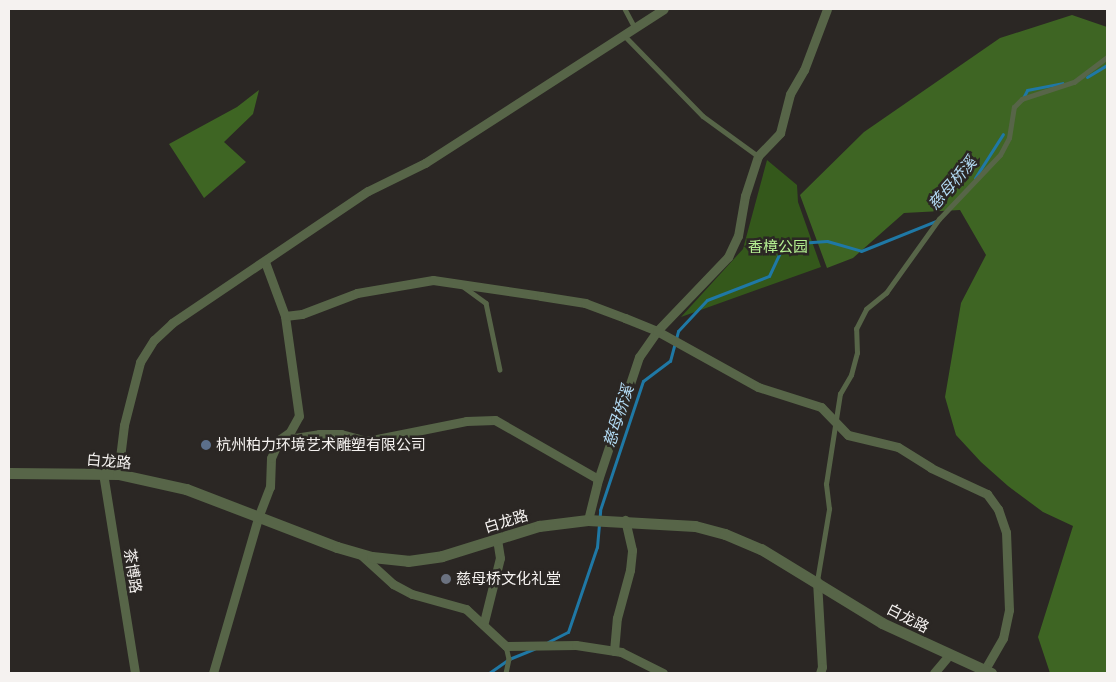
<!DOCTYPE html>
<html>
<head>
<meta charset="utf-8">
<style>
	body { margin:0 }
	#map { position:relative; width:1116px; height:682px; overflow:hidden; background:#2b2724; font-family:"Titillium Web","Noto Sans SC",sans-serif }
	div>[style] { position:absolute }
	.green>* { inset:0; background:#34581b }
	.forest>* { inset:0; background:#3e6523 }
	.stream>* { height:3px; margin:-1.5px; padding:0 1.5px; transform-origin:1.5px; border-radius:1.5px; background:#1f78a5 }
	.service>* { height:4.5px; margin:-2.25px; padding:0 2.25px; transform-origin:2.25px; border-radius:2.25px; background:#576548 }
	.minor>* { height:9px; margin:-4.5px; padding:0 4.5px; transform-origin:4.5px; border-radius:4.5px; background:#576548 }
	.tertiary>* { height:11px; margin:-5.5px; padding:0 5.5px; transform-origin:5.5px; border-radius:5.5px; background:#576548 }
	.dots>* { width:14px; height:14px; translate:-50% -50%; box-sizing:border-box; border:2px solid #2b2724; border-radius:50% }
	span { translate:-50% -50%; white-space:nowrap; text-align:center; line-height:1.15; -webkit-text-stroke:5px #2b2724; paint-order:stroke }
	.park-label { font-size:15px; color:#b5f092 }
	.poi-label { font-size:15px; color:#f5f2f0 }
	.left { translate:0 -50%; text-align:left }
	.street-label { font-size:15px; color:#f5f2f0 }
	.water-label { font-size:16px; color:#b2daf3; font-style:italic }
	.frame { position:absolute; inset:0; border:10px solid #f5f2f0; pointer-events:none }
</style>
</head>
<body>
<div id="map">
	<div class="green">
		<i style="clip-path:polygon(767px 160px,797px 185px,798px 202px,821px 267px,681px 317px,743px 249px)"></i>
	</div>
	<div class="forest">
		<i style="clip-path:polygon(1072px 15px,1107px 27px,1107px 673px,1050px 673px,1038px 637px,1073px 526px,1043px 512px,1008px 486px,981px 462px,956px 435px,945px 397px,961px 303px,986px 255px,960px 210px,904px 213px,853px 258px,827px 268px,800px 195px,864px 132px,1000px 38px)"></i>
		<i style="clip-path:polygon(259px 90px,253px 114px,224px 142px,246px 162px,204px 198px,169px 144px,237px 107px)"></i>
	</div>
	<div class="stream">
		<i style="left:1087px;top:77px;width:23px;rotate:-31deg"></i>
		<i style="left:1022px;top:100px;width:11px;rotate:-63deg"></i>
		<i style="left:1027px;top:90px;width:36px;rotate:-11deg"></i>
		<i style="left:975px;top:178px;width:52px;rotate:-57.5deg"></i>
		<i style="left:548px;top:642px;width:22px;rotate:-27deg"></i>
		<i style="left:568px;top:632px;width:90px;rotate:-71.2deg"></i>
		<i style="left:597px;top:547px;width:37px;rotate:-85deg"></i>
		<i style="left:600px;top:510px;width:136px;rotate:-71.6deg"></i>
		<i style="left:643px;top:381px;width:34px;rotate:-37deg"></i>
		<i style="left:670px;top:361px;width:31px;rotate:-75deg"></i>
		<i style="left:678px;top:331px;width:42px;rotate:-46.9deg"></i>
		<i style="left:707px;top:300px;width:66px;rotate:-21.2deg"></i>
		<i style="left:769px;top:276px;width:35px;rotate:-65deg"></i>
		<i style="left:784px;top:244px;width:43px;rotate:-4deg"></i>
		<i style="left:827px;top:241px;width:35px;rotate:16deg"></i>
		<i style="left:861px;top:251px;width:83px;rotate:-21.9deg"></i>
		<i style="left:489px;top:673px;width:24px;rotate:-35deg"></i>
		<i style="left:509px;top:659px;width:27px;rotate:-22deg"></i>
	</div>
	<div class="service">
		<i style="left:625px;top:9px;width:21px;rotate:62deg"></i>
		<i style="left:624px;top:35px;width:113px;rotate:45.7deg"></i>
		<i style="left:703px;top:116px;width:68px;rotate:36deg"></i>
		<i style="left:464px;top:287px;width:27px;rotate:36deg"></i>
		<i style="left:486px;top:303px;width:68px;rotate:78.2deg"></i>
		<i style="left:817px;top:581px;width:73px;rotate:-80.5deg"></i>
		<i style="left:829px;top:509px;width:25px;rotate:-97deg"></i>
		<i style="left:826px;top:484px;width:91px;rotate:-81.2deg"></i>
		<i style="left:840px;top:394px;width:22px;rotate:-60deg"></i>
		<i style="left:851px;top:375px;width:23px;rotate:-75deg"></i>
		<i style="left:857px;top:353px;width:24px;rotate:-92deg"></i>
		<i style="left:856px;top:329px;width:22px;rotate:-63deg"></i>
		<i style="left:866px;top:309px;width:26px;rotate:-39deg"></i>
		<i style="left:886px;top:293px;width:91px;rotate:-54.4deg"></i>
		<i style="left:939px;top:219px;width:88px;rotate:-46.4deg"></i>
		<i style="left:1000px;top:155px;width:19px;rotate:-62deg"></i>
		<i style="left:1009px;top:138px;width:31px;rotate:-81deg"></i>
		<i style="left:1014px;top:107px;width:11px;rotate:-45deg"></i>
		<i style="left:1022px;top:99px;width:55px;rotate:-18.1deg"></i>
		<i style="left:1074px;top:82px;width:41px;rotate:-37.1deg"></i>
		<i style="left:506px;top:646px;width:13px;rotate:77deg"></i>
		<i style="left:509px;top:659px;width:14px;rotate:102deg"></i>
	</div>
	<div class="minor">
		<i style="left:285px;top:316px;width:17px;rotate:-7deg"></i>
		<i style="left:302px;top:314px;width:59px;rotate:-20.9deg"></i>
		<i style="left:357px;top:293px;width:77px;rotate:-9.7deg"></i>
		<i style="left:433px;top:280px;width:109px;rotate:8.4deg"></i>
		<i style="left:541px;top:296px;width:45px;rotate:9deg"></i>
		<i style="left:585px;top:303px;width:43px;rotate:20.6deg"></i>
		<i style="left:625px;top:318px;width:35px;rotate:22deg"></i>
		<i style="left:657px;top:331px;width:115px;rotate:29deg"></i>
		<i style="left:758px;top:387px;width:66px;rotate:17.6deg"></i>
		<i style="left:821px;top:407px;width:39px;rotate:46deg"></i>
		<i style="left:848px;top:435px;width:51px;rotate:13.5deg"></i>
		<i style="left:898px;top:447px;width:39px;rotate:32deg"></i>
		<i style="left:931px;top:468px;width:62px;rotate:24.9deg"></i>
		<i style="left:987px;top:494px;width:19px;rotate:54deg"></i>
		<i style="left:998px;top:509px;width:24px;rotate:71deg"></i>
		<i style="left:1006px;top:532px;width:78px;rotate:87.8deg"></i>
		<i style="left:1009px;top:610px;width:29px;rotate:102deg"></i>
		<i style="left:1003px;top:638px;width:38px;rotate:120deg"></i>
		<i style="left:282px;top:440px;width:37px;rotate:-9deg"></i>
		<i style="left:319px;top:434px;width:22px"></i>
		<i style="left:341px;top:434px;width:27px;rotate:15deg"></i>
		<i style="left:367px;top:441px;width:101px;rotate:-11.4deg"></i>
		<i style="left:466px;top:421px;width:29px;rotate:-2deg"></i>
		<i style="left:495px;top:420px;width:119px;rotate:29.8deg"></i>
		<i style="left:103px;top:473px;width:203px;rotate:80.9deg"></i>
		<i style="left:118px;top:474px;width:49px;rotate:-83deg"></i>
		<i style="left:124px;top:425px;width:65px;rotate:-75.7deg"></i>
		<i style="left:140px;top:362px;width:26px;rotate:-58deg"></i>
		<i style="left:154px;top:340px;width:25px;rotate:-43deg"></i>
		<i style="left:172px;top:323px;width:236px;rotate:-34deg"></i>
		<i style="left:368px;top:191px;width:64px;rotate:-26.2deg"></i>
		<i style="left:425px;top:163px;width:284px;rotate:-32.8deg"></i>
		<i style="left:588px;top:520px;width:38px;rotate:-76deg"></i>
		<i style="left:597px;top:483px;width:133px;rotate:-71.6deg"></i>
		<i style="left:639px;top:357px;width:32px;rotate:-55deg"></i>
		<i style="left:657px;top:331px;width:103px;rotate:-46.2deg"></i>
		<i style="left:728px;top:257px;width:23px;rotate:-65deg"></i>
		<i style="left:738px;top:236px;width:41px;rotate:-80.1deg"></i>
		<i style="left:745px;top:196px;width:42px;rotate:-72deg"></i>
		<i style="left:758px;top:156px;width:32px;rotate:-46deg"></i>
		<i style="left:780px;top:133px;width:40px;rotate:-75.6deg"></i>
		<i style="left:790px;top:94px;width:28px;rotate:-60deg"></i>
		<i style="left:804px;top:70px;width:65px;rotate:-69.3deg"></i>
		<i style="left:360px;top:554px;width:45px;rotate:42.3deg"></i>
		<i style="left:393px;top:584px;width:21px;rotate:28deg"></i>
		<i style="left:412px;top:594px;width:56px;rotate:15.5deg"></i>
		<i style="left:466px;top:609px;width:54px;rotate:42.8deg"></i>
		<i style="left:506px;top:646px;width:70px;rotate:-0.8deg"></i>
		<i style="left:576px;top:645px;width:46px;rotate:8.8deg"></i>
		<i style="left:621px;top:652px;width:47px;rotate:26.6deg"></i>
		<i style="left:817px;top:581px;width:86px;rotate:86.7deg"></i>
		<i style="left:822px;top:667px;width:6px;rotate:108deg"></i>
		<i style="left:484px;top:622px;width:66px;rotate:-76deg"></i>
		<i style="left:500px;top:558px;width:19px;rotate:-99deg"></i>
		<i style="left:614px;top:651px;width:33px;rotate:-85deg"></i>
		<i style="left:617px;top:618px;width:50px;rotate:-74.8deg"></i>
		<i style="left:630px;top:570px;width:20px;rotate:-84deg"></i>
		<i style="left:632px;top:550px;width:31px;rotate:-103deg"></i>
		<i style="left:213px;top:673px;width:165px;rotate:-73.8deg"></i>
		<i style="left:259px;top:515px;width:30px;rotate:-69deg"></i>
		<i style="left:270px;top:487px;width:29px;rotate:-88deg"></i>
		<i style="left:271px;top:458px;width:20px;rotate:-66deg"></i>
		<i style="left:279px;top:440px;width:14px;rotate:-36deg"></i>
		<i style="left:290px;top:432px;width:18px;rotate:-61deg"></i>
		<i style="left:299px;top:416px;width:101px;rotate:-98deg"></i>
		<i style="left:285px;top:316px;width:58px;rotate:-110.3deg"></i>
		<i style="left:934px;top:673px;width:23px;rotate:-50deg"></i>
	</div>
	<div class="tertiary">
		<i style="left:9px;top:473px;width:109px;rotate:0.5deg"></i>
		<i style="left:118px;top:474px;width:70px;rotate:12.4deg"></i>
		<i style="left:186px;top:489px;width:162px;rotate:21deg"></i>
		<i style="left:337px;top:547px;width:36px;rotate:16deg"></i>
		<i style="left:372px;top:557px;width:36px;rotate:6deg"></i>
		<i style="left:408px;top:561px;width:34px;rotate:-8deg"></i>
		<i style="left:442px;top:556px;width:102px;rotate:-17.2deg"></i>
		<i style="left:539px;top:526px;width:49px;rotate:-7deg"></i>
		<i style="left:588px;top:520px;width:107px;rotate:3.2deg"></i>
		<i style="left:695px;top:526px;width:31px;rotate:15deg"></i>
		<i style="left:725px;top:534px;width:39px;rotate:23deg"></i>
		<i style="left:761px;top:549px;width:142px;rotate:31.4deg"></i>
		<i style="left:882px;top:623px;width:120px;rotate:24.6deg"></i>
	</div>
	<div class="dots">
		<i style="left:206px;top:445px;background:#5c6f8a"></i>
		<i style="left:446px;top:579px;background:#6b7280"></i>
	</div>
	<div class="park-label">
		<span style="left:778px;top:247px">香樟公园</span>
	</div>
	<div class="poi-label">
		<span class="left" style="left:216px;top:445px">杭州柏力环境艺术雕塑有限公司</span>
		<span class="left" style="left:456px;top:579px">慈母桥文化礼堂</span>
	</div>
	<div class="street-label">
		<span style="left:109px;top:461px;rotate:5deg">白龙路</span>
		<span style="left:506px;top:521px;rotate:-17deg">白龙路</span>
		<span style="left:133px;top:571px;rotate:81deg">茶博路</span>
		<span style="left:908px;top:618px;rotate:27deg">白龙路</span>
	</div>
	<div class="water-label">
		<span style="left:952px;top:183px;rotate:-49deg">慈母桥溪</span>
		<span style="left:618px;top:416px;rotate:-72deg">慈母桥溪</span>
	</div>
	<div class="frame"></div>
</div>
</body>
</html>
